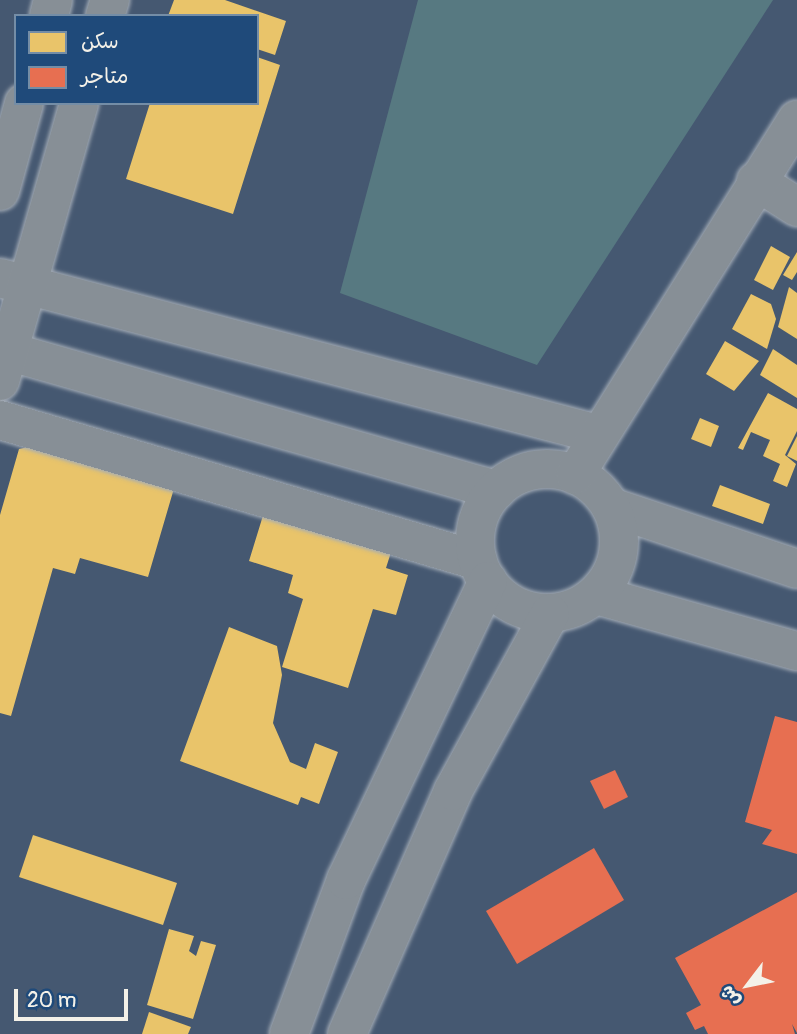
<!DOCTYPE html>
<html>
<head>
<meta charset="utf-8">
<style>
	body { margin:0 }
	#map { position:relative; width:797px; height:1034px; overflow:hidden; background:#455871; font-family:Pangolin,"Playpen Sans Arabic",sans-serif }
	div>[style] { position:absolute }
	.green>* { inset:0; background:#577981 }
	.homes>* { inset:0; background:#e9c46a }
	.shops>* { inset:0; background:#e76f51 }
	.roads { filter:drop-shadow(0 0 2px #a3abb5) drop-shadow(0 0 2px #a3abb5) }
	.minor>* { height:38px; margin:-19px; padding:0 19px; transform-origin:19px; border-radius:19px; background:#878f96 }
	.major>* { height:38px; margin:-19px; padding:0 19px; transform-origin:19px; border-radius:19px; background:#878f96 }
	.major>.ring { margin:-19px; padding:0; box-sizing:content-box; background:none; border:38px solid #878f96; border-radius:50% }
	span { translate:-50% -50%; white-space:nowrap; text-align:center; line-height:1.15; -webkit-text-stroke:7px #1f4a7a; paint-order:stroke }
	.legend { position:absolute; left:14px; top:14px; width:245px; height:91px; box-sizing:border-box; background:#1f4a7a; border:2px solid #748da6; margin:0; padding:9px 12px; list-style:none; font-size:21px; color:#f4f1e8 }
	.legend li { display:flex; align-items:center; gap:14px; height:35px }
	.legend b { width:35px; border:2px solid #748da6 }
	.north { position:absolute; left:713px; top:950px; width:70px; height:70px; -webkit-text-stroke:5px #1f4a7a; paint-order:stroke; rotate:238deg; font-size:19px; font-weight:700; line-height:28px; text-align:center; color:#f4f1e8 }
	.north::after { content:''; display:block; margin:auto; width:24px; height:32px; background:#f4f1e8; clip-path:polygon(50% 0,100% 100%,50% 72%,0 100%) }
	.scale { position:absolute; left:14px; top:989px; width:114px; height:32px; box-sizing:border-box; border:4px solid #f4f1e8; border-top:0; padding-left:9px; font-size:21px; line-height:24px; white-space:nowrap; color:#f4f1e8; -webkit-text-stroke:5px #1f4a7a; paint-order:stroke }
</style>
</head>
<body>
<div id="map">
	<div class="green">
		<i style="clip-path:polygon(418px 0,773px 0,537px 365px,340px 293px)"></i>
	</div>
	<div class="homes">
		<i style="clip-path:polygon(174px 0,225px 0,286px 21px,275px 55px,257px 49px,257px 16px,168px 16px)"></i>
		<i style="clip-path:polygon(257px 57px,280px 65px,233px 214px,126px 179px,150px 103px,257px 103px)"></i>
		<i style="clip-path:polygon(771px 246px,790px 257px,773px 290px,754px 280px)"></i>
		<i style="clip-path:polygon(797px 252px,797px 272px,792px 280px,783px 275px)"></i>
		<i style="clip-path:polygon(789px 287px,797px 293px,797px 339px,778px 327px)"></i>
		<i style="clip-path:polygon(751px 294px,771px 304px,776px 319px,767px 349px,732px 329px)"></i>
		<i style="clip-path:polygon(725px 341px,759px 361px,734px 391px,706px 374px)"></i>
		<i style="clip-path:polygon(773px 349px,797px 365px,797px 398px,760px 375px)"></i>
		<i style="clip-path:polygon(768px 393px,797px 409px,797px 431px,785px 455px,796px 464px,787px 487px,773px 481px,780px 464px,763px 456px,770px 440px,751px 432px,743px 450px,738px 448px)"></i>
		<i style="clip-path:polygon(700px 418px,719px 426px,711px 447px,691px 439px)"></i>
		<i style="clip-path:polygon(797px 436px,797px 461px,787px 456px)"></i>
		<i style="clip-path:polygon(38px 445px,175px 485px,148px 577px,80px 558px,75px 574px,53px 568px,11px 716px,0 713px,0 515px,19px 449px)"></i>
		<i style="clip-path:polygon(720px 485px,770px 504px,763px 524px,712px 506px)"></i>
		<i style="clip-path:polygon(265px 509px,392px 549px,386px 568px,408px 575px,396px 615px,373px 609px,348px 688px,282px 667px,303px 599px,288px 593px,293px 575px,249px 561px)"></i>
		<i style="clip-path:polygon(229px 627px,277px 646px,282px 675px,273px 723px,290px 762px,306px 769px,315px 743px,338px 752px,319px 804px,301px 797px,298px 805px,180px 761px)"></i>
		<i style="clip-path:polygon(33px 835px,177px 883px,163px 925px,19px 877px)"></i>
		<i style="clip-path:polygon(169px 929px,194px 936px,189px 951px,196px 956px,201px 941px,216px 945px,193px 1019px,147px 1005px)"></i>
		<i style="clip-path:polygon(149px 1012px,191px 1027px,188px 1034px,142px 1034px)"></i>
	</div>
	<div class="shops">
		<i style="clip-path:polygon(775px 716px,797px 722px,797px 854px,762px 844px,772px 830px,745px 822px)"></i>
		<i style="clip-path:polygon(615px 770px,628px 797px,604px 809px,590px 781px)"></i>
		<i style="clip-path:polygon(594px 848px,624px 900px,517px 964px,486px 911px)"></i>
		<i style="clip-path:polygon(797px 892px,797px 1033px,792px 1024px,795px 1034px,708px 1034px,704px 1026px,695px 1030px,686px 1013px,701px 1005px,675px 958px)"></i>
	</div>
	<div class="roads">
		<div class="minor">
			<i style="left:49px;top:16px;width:16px;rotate:-76deg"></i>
			<i style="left:105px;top:16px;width:17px;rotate:-73deg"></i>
			<i style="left:756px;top:181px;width:49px;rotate:32.4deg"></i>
			<i style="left:0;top:191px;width:91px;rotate:-74.7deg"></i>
			<i style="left:0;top:278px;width:617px;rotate:14.64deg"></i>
			<i style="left:0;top:349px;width:516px;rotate:15.87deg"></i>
			<i style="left:0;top:381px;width:289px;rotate:-74.1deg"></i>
			<i style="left:0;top:420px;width:498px;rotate:16.4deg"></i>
			<i style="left:611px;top:507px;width:196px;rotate:18.4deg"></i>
			<i style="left:596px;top:595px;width:209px;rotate:15.6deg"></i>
		</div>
		<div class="major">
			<i class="ring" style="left:475px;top:469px;width:106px;height:106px"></i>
			<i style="left:575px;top:475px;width:419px;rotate:-58deg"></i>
			<i style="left:289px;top:1034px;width:164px;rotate:-69.7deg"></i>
			<i style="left:346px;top:880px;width:331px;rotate:-64.6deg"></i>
			<i style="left:347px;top:1034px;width:265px;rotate:-66.4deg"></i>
			<i style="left:453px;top:791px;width:202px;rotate:-61.3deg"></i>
		</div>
	</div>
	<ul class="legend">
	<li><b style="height:19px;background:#e9c46a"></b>سكن</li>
	<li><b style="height:19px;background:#e76f51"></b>متاجر</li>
	</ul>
	<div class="north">ش</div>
	<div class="scale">20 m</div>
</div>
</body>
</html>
